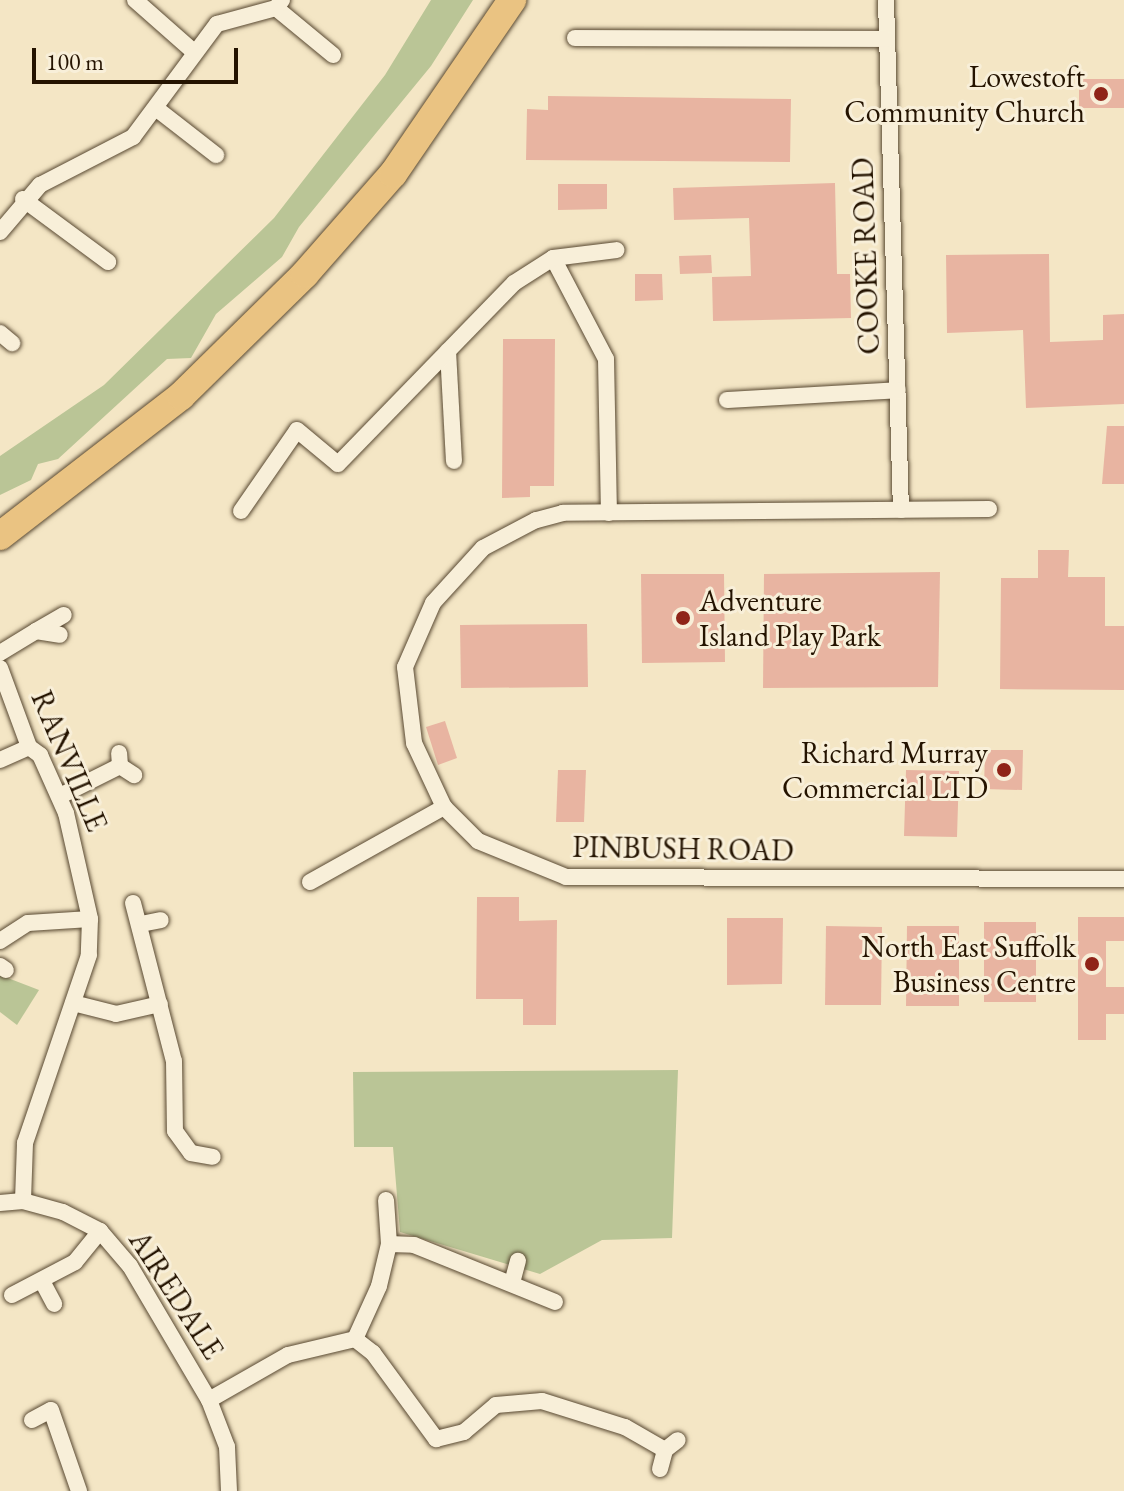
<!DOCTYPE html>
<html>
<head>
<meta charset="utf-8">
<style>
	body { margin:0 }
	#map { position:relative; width:1124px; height:1491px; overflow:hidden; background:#f4e6c5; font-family:"EB Garamond",serif }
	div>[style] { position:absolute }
	.green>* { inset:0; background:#bac596 }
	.building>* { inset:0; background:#e8b4a1 }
	.roads { filter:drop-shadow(0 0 2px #584831) drop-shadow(0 0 2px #584831) }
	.street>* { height:16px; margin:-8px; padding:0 8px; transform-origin:8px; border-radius:8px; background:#f8efd9 }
	.highway>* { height:28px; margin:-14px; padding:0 14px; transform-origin:14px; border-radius:14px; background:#eac382 }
	.dots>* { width:22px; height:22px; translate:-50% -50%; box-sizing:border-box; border:4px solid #f8efd9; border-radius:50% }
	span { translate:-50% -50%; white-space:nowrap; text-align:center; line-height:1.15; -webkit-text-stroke:6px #f8efd9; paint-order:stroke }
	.poi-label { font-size:30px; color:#241300 }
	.right { translate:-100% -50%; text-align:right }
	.left { translate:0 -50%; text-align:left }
	.street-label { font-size:30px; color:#241300 }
	.scale { position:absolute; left:32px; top:48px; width:206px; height:36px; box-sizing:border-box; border:4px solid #241300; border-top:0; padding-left:10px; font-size:24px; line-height:28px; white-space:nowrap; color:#241300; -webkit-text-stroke:6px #f8efd9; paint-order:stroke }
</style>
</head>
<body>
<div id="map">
	<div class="green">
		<i style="clip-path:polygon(431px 0,473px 0,431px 66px,299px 227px,282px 257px,216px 314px,191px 358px,167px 359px,58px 459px,38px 464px,31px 480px,0 495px,0 456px,104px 385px,274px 218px,385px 75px)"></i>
		<i style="clip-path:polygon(0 975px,39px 990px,17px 1025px,0 1012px)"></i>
		<i style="clip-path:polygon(678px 1070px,672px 1238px,602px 1240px,540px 1274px,400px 1232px,393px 1147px,354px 1147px,353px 1072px)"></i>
	</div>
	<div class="building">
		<i style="clip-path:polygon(1079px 79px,1124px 79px,1124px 108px,1079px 108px)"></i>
		<i style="clip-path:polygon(548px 96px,791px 99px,790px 162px,526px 160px,527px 109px,548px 110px)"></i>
		<i style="clip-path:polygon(835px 183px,837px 274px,850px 274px,851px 318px,713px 321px,712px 277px,751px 276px,749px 218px,674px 220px,673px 188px)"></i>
		<i style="clip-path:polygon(558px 184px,607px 184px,607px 209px,558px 210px)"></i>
		<i style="clip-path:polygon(1049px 254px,1050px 342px,1103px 340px,1103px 315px,1124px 314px,1124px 404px,1026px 408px,1023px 330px,947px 333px,946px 255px)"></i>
		<i style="clip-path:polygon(711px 255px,712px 273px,680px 274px,679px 256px)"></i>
		<i style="clip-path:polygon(635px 274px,662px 274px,663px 300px,635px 301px)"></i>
		<i style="clip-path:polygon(503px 339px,555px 339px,554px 486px,530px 486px,530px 497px,502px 498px)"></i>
		<i style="clip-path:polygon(1107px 426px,1124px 426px,1124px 484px,1102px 484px)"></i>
		<i style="clip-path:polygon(1038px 550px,1069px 550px,1068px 577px,1105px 577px,1105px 626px,1124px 626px,1124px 690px,1000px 689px,1001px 578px,1038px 578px)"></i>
		<i style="clip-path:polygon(940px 572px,938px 687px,763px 688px,764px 574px)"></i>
		<i style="clip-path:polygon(641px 574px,724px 574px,725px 662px,642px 663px)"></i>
		<i style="clip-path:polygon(587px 624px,588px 687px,461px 688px,460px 625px)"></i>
		<i style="clip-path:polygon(445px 721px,457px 758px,438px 765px,426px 727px)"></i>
		<i style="clip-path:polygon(985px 750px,1023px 750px,1022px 790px,984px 789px)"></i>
		<i style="clip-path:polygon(558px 770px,586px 770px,584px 822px,556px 822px)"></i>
		<i style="clip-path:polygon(906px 770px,959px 771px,957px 837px,904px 836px)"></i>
		<i style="clip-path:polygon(477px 897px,519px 897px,519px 921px,557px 920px,556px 1025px,523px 1025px,523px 999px,476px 999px)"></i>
		<i style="clip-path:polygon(1078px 917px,1124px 917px,1124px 941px,1106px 941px,1106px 987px,1124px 987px,1124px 1014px,1106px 1014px,1106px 1040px,1078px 1040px)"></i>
		<i style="clip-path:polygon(727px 918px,783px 918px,782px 984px,727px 985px)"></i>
		<i style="clip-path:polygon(984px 922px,1036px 922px,1036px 1002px,984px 1002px)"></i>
		<i style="clip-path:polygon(826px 926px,882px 927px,881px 1005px,825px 1005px)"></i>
		<i style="clip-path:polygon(907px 926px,959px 926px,959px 1006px,906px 1006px)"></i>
	</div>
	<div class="roads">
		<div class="street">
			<i style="left:135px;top:0;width:79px;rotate:41.4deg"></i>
			<i style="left:886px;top:0;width:510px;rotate:88.32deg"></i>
			<i style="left:276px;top:8px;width:74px;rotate:39.5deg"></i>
			<i style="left:575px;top:38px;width:312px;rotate:0.2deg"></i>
			<i style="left:157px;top:109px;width:75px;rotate:37.9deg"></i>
			<i style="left:23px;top:199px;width:106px;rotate:36.5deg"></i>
			<i style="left:0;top:232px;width:62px;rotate:-49.6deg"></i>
			<i style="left:40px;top:185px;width:105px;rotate:-27.3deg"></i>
			<i style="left:133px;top:137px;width:141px;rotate:-53.4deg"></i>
			<i style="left:217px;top:24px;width:61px;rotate:-15.2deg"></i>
			<i style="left:276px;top:8px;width:10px;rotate:-53deg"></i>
			<i style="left:553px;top:258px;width:114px;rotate:62.3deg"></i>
			<i style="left:606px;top:359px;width:154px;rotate:88.9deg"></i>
			<i style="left:0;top:333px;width:16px;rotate:40deg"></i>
			<i style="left:448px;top:351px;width:110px;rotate:86.9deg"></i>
			<i style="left:727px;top:400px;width:171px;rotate:-3.3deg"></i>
			<i style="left:989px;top:509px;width:426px;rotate:179.5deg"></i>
			<i style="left:563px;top:513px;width:28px;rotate:165deg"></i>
			<i style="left:536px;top:520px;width:60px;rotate:152.2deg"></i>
			<i style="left:483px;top:548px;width:74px;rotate:132.3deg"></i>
			<i style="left:433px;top:603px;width:70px;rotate:113.6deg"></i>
			<i style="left:405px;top:667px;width:77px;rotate:83.2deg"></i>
			<i style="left:414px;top:743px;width:71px;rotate:64.9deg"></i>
			<i style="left:444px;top:807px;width:48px;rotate:45deg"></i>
			<i style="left:478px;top:841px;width:95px;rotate:22.2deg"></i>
			<i style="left:566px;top:877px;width:558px;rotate:0.21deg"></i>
			<i style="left:241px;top:511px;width:98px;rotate:-55.3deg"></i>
			<i style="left:297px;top:430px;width:53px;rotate:39.7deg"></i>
			<i style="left:338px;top:464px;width:252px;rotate:-45.8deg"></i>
			<i style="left:514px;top:283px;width:46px;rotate:-32.7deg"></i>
			<i style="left:553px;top:258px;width:64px;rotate:-7.1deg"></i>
			<i style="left:36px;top:631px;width:32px;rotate:-30deg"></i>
			<i style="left:0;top:653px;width:42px;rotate:-31.4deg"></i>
			<i style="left:36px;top:631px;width:24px;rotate:9deg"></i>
			<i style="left:0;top:668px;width:84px;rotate:69.8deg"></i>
			<i style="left:29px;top:747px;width:14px;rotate:36deg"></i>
			<i style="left:40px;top:755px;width:64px;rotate:65.9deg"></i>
			<i style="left:66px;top:813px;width:109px;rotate:77.2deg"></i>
			<i style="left:90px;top:919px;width:36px;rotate:92deg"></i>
			<i style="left:89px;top:955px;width:199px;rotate:108.8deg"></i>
			<i style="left:25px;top:1143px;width:58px;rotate:92deg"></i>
			<i style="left:0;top:760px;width:32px;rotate:-24deg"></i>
			<i style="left:120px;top:766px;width:17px;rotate:33deg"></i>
			<i style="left:60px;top:796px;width:67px;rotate:-26.6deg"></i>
			<i style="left:120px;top:766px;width:13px;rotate:-94deg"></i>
			<i style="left:310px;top:882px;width:154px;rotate:-29.2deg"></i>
			<i style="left:133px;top:903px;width:163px;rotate:75.5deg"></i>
			<i style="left:174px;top:1061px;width:70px;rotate:89.2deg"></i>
			<i style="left:175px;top:1131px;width:27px;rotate:54deg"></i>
			<i style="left:191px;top:1153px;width:22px;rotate:10deg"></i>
			<i style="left:141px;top:924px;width:20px;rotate:-11deg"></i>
			<i style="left:0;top:941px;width:33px;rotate:-33deg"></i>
			<i style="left:28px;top:923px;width:62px;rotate:-3.7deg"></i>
			<i style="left:0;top:966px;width:7px;rotate:34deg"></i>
			<i style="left:73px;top:1003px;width:44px;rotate:14.3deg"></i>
			<i style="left:116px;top:1014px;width:45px;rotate:-12.8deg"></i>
			<i style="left:0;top:1203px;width:23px;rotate:-5deg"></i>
			<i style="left:23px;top:1201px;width:41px;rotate:15.4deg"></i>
			<i style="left:63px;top:1212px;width:42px;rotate:27.2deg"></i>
			<i style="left:100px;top:1231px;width:46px;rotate:49.4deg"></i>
			<i style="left:130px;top:1266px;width:156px;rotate:59.5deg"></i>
			<i style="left:209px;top:1400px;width:50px;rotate:69deg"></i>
			<i style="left:227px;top:1447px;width:44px;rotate:87.4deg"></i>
			<i style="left:389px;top:1244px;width:25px;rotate:2deg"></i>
			<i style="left:414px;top:1245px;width:152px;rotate:22deg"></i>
			<i style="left:42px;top:1281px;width:26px;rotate:62deg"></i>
			<i style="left:512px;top:1283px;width:23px;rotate:-75deg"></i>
			<i style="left:12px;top:1295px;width:71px;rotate:-27.6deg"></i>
			<i style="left:75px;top:1262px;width:40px;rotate:-51deg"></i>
			<i style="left:355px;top:1339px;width:58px;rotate:-65.6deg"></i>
			<i style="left:379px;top:1286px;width:43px;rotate:-76.6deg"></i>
			<i style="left:389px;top:1244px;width:44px;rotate:-93.9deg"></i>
			<i style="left:209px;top:1400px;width:91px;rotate:-29.7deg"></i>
			<i style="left:288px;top:1355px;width:69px;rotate:-13.4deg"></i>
			<i style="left:355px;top:1339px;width:23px;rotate:38deg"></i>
			<i style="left:373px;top:1353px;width:107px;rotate:53.8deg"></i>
			<i style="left:436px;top:1439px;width:29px;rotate:-14deg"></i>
			<i style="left:464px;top:1432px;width:42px;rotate:-40.2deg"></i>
			<i style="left:496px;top:1405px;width:46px;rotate:-5deg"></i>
			<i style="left:542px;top:1401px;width:87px;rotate:17.4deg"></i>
			<i style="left:625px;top:1427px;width:46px;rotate:29.9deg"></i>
			<i style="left:665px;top:1450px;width:16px;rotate:-38deg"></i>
			<i style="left:32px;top:1420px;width:21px;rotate:-28deg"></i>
			<i style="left:51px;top:1410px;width:86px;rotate:70.9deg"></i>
			<i style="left:660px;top:1469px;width:20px;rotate:-75deg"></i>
		</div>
		<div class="highway">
			<i style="left:0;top:536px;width:229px;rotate:-37.7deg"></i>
			<i style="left:181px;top:396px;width:174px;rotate:-44.5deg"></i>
			<i style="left:305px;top:274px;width:133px;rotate:-48.7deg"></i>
			<i style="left:393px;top:174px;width:211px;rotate:-55.6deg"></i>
		</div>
	</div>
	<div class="dots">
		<i style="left:1101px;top:94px;background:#8f2418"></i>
		<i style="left:683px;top:618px;background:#8f2418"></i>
		<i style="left:1004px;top:770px;background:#8f2418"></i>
		<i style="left:1092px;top:964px;background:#8f2418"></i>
	</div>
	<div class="poi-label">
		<span class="right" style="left:1085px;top:94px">Lowestoft<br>Community Church</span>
		<span class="left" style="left:699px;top:618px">Adventure<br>Island Play Park</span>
		<span class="right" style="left:988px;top:770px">Richard Murray<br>Commercial LTD</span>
		<span class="right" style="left:1076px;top:964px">North East Suffolk<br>Business Centre</span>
	</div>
	<div class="street-label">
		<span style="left:866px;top:256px;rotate:-92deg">COOKE ROAD</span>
		<span style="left:69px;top:761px;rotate:67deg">RANVILLE</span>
		<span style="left:683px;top:849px;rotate:1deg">PINBUSH ROAD</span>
		<span style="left:176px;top:1295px;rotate:57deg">AIREDALE</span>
	</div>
	<div class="scale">100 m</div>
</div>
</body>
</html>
